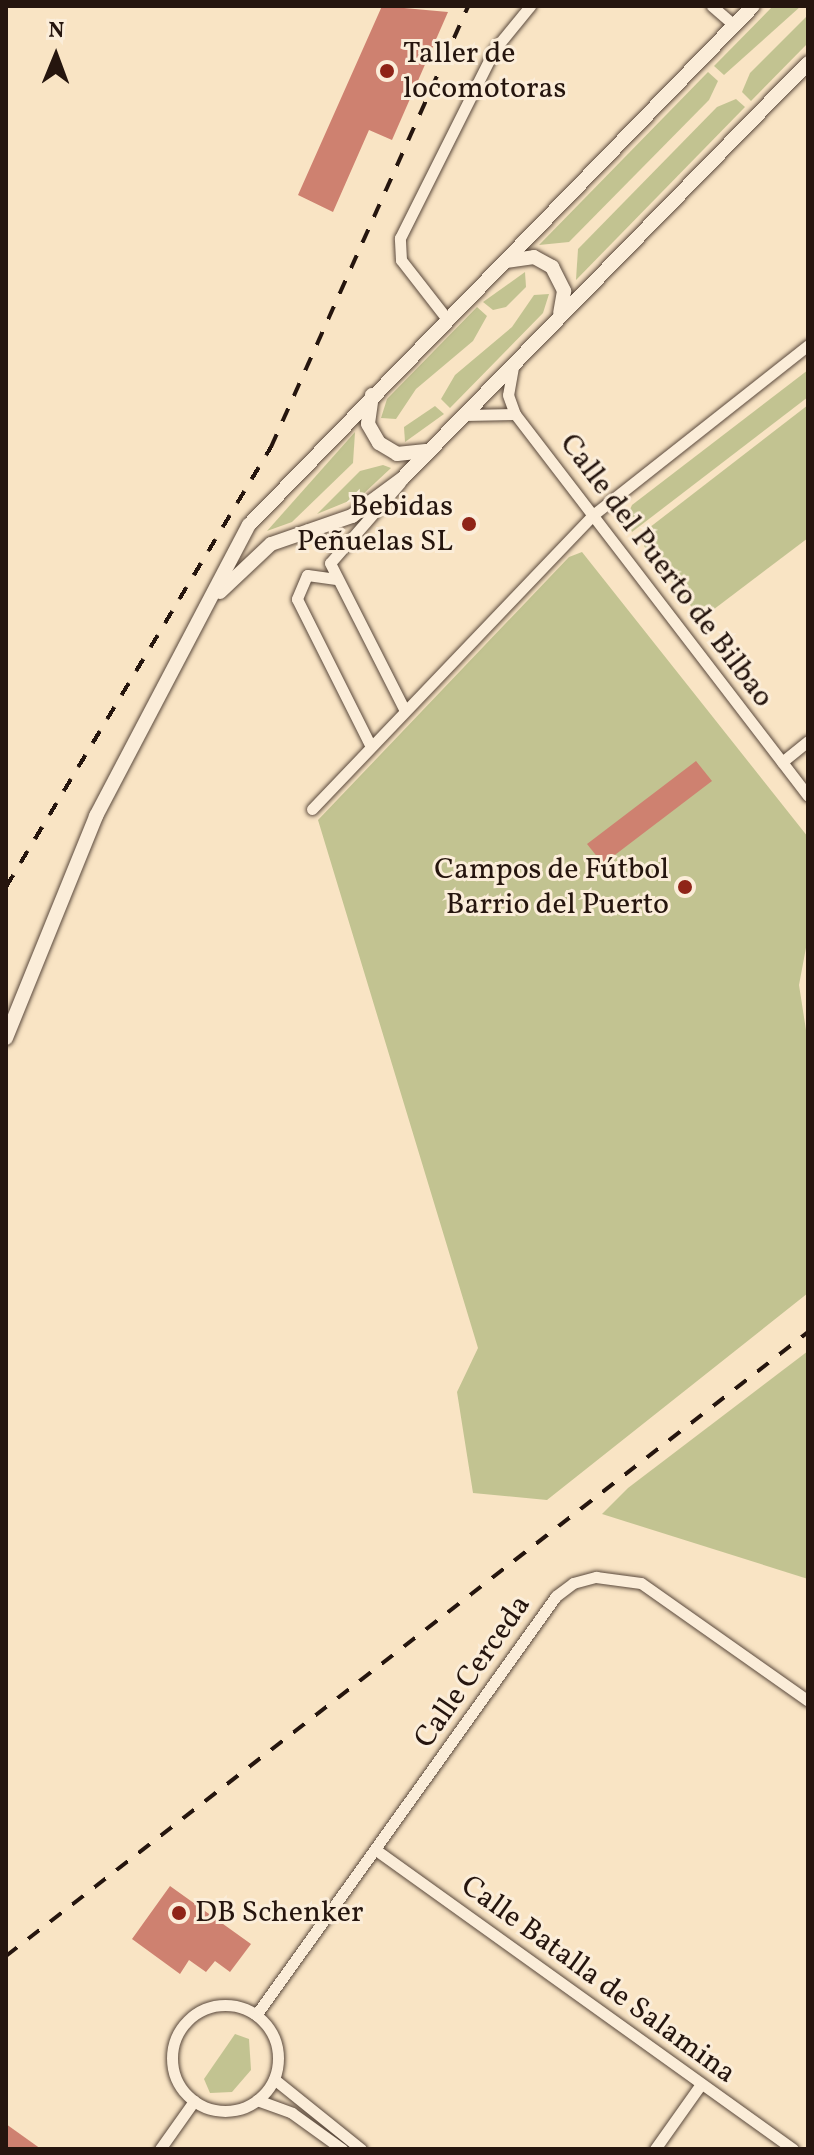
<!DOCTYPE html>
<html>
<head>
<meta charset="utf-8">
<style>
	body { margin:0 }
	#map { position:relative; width:814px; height:2155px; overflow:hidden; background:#f9e4c4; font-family:Vollkorn,serif }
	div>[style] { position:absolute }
	.green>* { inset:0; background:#c2c391 }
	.building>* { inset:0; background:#ce8170 }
	.roads { filter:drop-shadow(0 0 2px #5a493c) drop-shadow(0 0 2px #5a493c) }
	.minor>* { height:11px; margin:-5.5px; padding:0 5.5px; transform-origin:5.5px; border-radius:5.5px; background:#fbedd9 }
	.minor>.ring { margin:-5.5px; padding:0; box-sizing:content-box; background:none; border:11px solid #fbedd9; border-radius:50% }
	.tertiary>* { height:14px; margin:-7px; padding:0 7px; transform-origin:7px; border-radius:7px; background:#fbedd9 }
	.rail>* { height:4px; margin-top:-2px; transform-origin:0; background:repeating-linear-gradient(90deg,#25150e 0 14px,transparent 0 28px) }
	.dots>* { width:22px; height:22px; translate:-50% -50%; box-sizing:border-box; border:4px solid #fbedd9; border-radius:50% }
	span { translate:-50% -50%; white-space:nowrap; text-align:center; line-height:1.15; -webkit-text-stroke:6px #fbedd9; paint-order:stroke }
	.poi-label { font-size:30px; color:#25150e }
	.left { translate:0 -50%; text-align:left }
	.right { translate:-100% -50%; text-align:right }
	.street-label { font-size:30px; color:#25150e }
	.frame { position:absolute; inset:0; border:8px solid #25150e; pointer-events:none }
	.north { position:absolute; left:16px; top:16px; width:80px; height:80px; -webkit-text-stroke:6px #fbedd9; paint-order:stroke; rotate:1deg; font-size:22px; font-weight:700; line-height:32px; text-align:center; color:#25150e }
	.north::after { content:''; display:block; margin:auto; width:28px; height:36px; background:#25150e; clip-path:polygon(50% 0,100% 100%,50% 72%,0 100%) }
</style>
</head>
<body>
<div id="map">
	<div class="green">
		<i style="clip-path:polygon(773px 6px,801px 6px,724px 75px,714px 66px)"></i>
		<i style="clip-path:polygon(808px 15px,808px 43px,751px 101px,742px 92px,750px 73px)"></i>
		<i style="clip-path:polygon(708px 72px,718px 81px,709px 100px,569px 242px,539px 245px)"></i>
		<i style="clip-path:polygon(736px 99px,745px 107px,576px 280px,578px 249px,717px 107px)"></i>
		<i style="clip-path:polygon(525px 272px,526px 287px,506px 307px,493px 310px,483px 302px)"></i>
		<i style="clip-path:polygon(549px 294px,543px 313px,450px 408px,441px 399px,455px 375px,512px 327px,534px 295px)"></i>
		<i style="clip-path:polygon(477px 307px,487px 316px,473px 341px,416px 389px,396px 419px,381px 418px,387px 399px)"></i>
		<i style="clip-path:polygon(808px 370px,808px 397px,632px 532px,626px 518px,632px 505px)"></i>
		<i style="clip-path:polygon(808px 405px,808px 538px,701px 619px,644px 546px,645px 531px)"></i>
		<i style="clip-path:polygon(435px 406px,444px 414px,405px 442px,404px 427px)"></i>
		<i style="clip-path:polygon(355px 432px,353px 463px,292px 522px,267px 531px)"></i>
		<i style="clip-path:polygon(383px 465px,391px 468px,361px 496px,317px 514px,360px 471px)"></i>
		<i style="clip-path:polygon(582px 552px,808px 837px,808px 937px,799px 985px,808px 1043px,808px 1293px,547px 1500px,473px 1493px,457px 1392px,478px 1348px,318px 820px,569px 557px)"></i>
		<i style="clip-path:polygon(808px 1351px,808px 1579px,602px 1514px,628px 1488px)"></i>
		<i style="clip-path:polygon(235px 2034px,249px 2039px,251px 2070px,232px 2092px,210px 2093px,204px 2079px)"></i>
	</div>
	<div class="building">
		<i style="clip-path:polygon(382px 6px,448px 12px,392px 140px,369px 130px,333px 212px,298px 195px)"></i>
		<i style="clip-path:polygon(696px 761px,712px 781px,603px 864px,587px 844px)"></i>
		<i style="clip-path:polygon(170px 1886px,251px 1944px,230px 1972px,215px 1961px,206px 1972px,189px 1960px,180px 1974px,132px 1939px)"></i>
		<i style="clip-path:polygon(6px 2124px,41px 2149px,6px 2149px)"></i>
	</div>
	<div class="roads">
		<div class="minor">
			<i style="left:712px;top:6px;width:29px;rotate:41deg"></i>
			<i style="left:447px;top:319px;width:75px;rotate:-127.9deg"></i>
			<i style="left:401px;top:260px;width:22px;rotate:-93deg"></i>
			<i style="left:400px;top:238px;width:210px;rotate:-63.4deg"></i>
			<i style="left:494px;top:50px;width:57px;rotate:-50.7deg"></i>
			<i style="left:513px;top:367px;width:28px;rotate:100deg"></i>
			<i style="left:508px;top:395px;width:20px;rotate:70deg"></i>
			<i style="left:515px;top:414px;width:481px;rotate:52.5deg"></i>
			<i style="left:464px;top:415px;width:51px;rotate:-1.1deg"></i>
			<i style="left:400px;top:483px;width:106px;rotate:131.2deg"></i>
			<i style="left:330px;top:563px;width:164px;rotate:63.1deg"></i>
			<i style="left:336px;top:579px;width:29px;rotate:-172deg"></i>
			<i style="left:307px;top:575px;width:26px;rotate:113deg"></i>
			<i style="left:297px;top:599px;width:163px;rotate:63.4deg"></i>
			<i style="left:782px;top:762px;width:33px;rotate:-39deg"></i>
			<i style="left:312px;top:809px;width:407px;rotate:-46.3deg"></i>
			<i style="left:593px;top:515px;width:274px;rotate:-38.3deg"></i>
			<i style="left:376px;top:1850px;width:513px;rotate:35.64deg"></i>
			<i class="ring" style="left:172px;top:2005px;width:95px;height:95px"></i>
			<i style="left:256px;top:2015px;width:515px;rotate:-54.4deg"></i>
			<i style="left:556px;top:1596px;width:21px;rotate:-37deg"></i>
			<i style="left:573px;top:1583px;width:24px;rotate:-15deg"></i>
			<i style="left:596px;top:1577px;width:45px;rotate:7.6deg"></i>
			<i style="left:641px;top:1583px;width:204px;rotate:35.2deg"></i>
			<i style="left:274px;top:2079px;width:112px;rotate:38.8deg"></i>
			<i style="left:257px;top:2100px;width:37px;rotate:20deg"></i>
			<i style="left:292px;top:2113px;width:62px;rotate:35.8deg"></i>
			<i style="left:160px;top:2149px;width:59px;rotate:-54.7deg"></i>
			<i style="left:655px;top:2149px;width:80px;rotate:-54.7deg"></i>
		</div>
		<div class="tertiary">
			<i style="left:506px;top:261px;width:28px;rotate:-8deg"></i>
			<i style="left:534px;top:257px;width:21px;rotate:29deg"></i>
			<i style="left:552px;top:267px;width:27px;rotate:63deg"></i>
			<i style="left:564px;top:291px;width:22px;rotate:100deg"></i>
			<i style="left:372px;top:395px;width:29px;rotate:98deg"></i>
			<i style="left:368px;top:424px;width:22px;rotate:60deg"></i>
			<i style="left:379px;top:443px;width:21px;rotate:31deg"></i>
			<i style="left:397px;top:454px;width:29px;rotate:-6deg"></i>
			<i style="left:220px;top:592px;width:70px;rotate:-43.3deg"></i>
			<i style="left:271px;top:544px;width:86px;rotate:-19.1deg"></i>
			<i style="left:352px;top:516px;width:62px;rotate:-36.5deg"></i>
			<i style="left:402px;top:479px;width:581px;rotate:-45.7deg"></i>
			<i style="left:6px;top:1038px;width:240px;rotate:-67.9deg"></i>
			<i style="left:96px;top:816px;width:329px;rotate:-62.3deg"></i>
			<i style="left:249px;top:525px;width:723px;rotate:-45.84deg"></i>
		</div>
	</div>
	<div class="rail">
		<i style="left:6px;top:887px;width:514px;rotate:-58.94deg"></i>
		<i style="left:271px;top:447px;width:483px;rotate:-65.9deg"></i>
		<i style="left:6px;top:1956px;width:1016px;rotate:-37.88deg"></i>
	</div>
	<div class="dots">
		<i style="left:387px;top:71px;background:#8f2418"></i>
		<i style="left:469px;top:524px;background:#8f2418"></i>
		<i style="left:685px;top:887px;background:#8f2418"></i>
		<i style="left:179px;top:1913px;background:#8f2418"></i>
	</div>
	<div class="poi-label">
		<span class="left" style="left:403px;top:71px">Taller de<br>locomotoras</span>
		<span class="right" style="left:453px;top:524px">Bebidas<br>Peñuelas SL</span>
		<span class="right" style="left:669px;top:887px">Campos de Fútbol<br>Barrio del Puerto</span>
		<span class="left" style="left:195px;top:1913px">DB Schenker</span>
	</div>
	<div class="street-label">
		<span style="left:666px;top:571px;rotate:53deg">Calle del Puerto de Bilbao</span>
		<span style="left:473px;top:1672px;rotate:-55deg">Calle Cerceda</span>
		<span style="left:598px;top:1980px;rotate:36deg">Calle Batalla de Salamina</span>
	</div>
	<div class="frame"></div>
	<div class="north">N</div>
</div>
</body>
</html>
